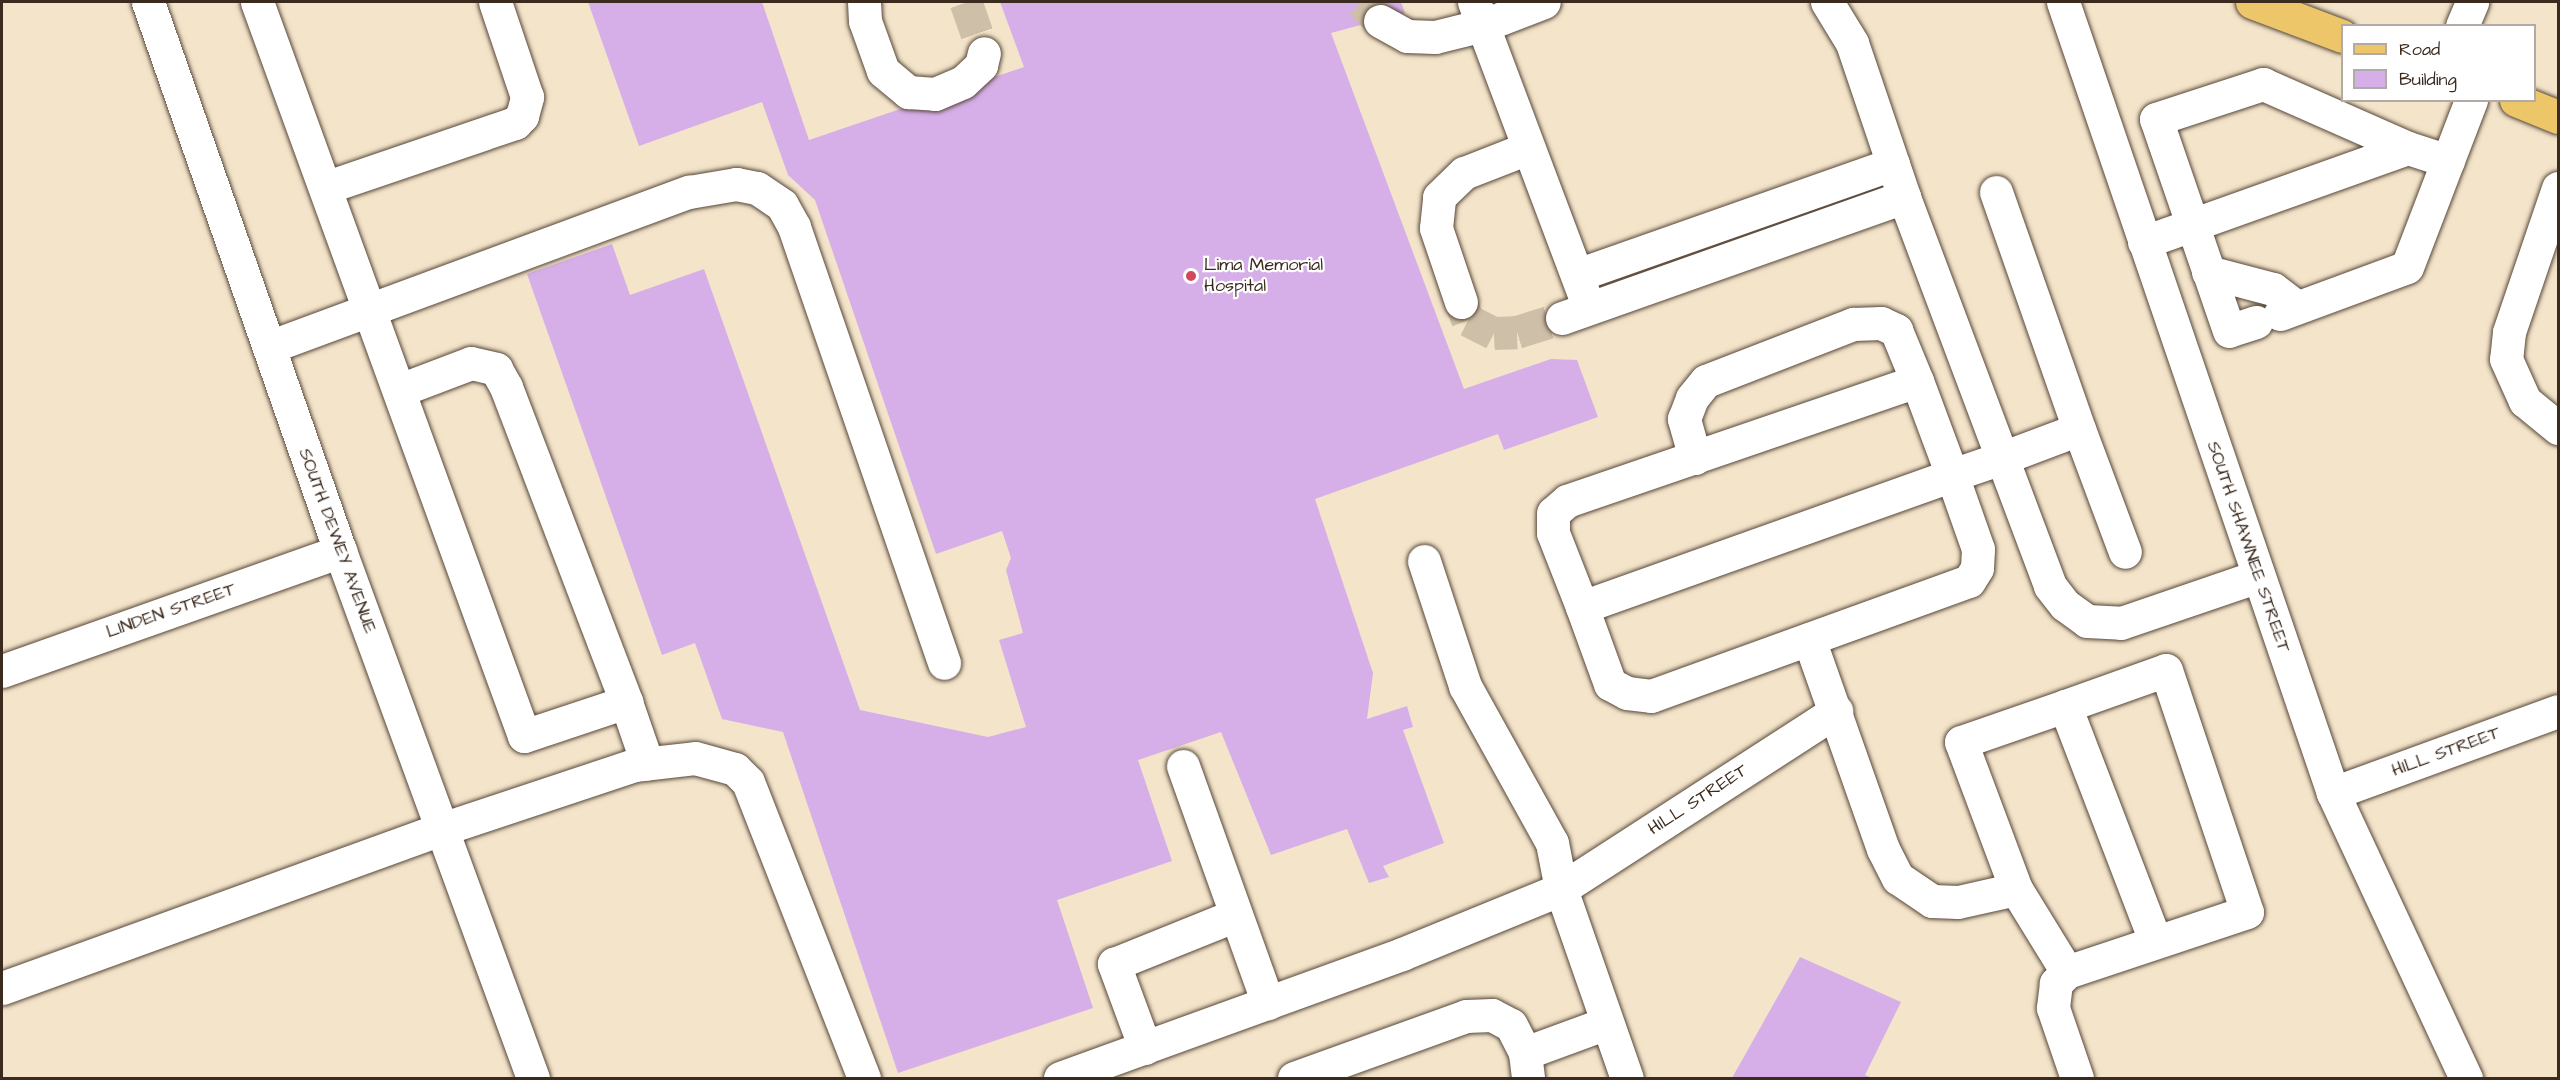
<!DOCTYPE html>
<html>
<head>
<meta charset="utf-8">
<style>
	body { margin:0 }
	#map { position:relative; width:2560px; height:1080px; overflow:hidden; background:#f3e4ca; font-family:"Architects Daughter",sans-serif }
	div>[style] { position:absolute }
	.building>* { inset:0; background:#d6afe9 }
	.minor-tunnel>* { height:33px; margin-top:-16.5px; transform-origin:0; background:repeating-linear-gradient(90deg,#cebfa8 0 33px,transparent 0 49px) }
	.roads { filter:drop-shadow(0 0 2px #574638) drop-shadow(0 0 2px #574638) }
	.minor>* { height:33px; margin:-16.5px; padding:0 16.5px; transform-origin:16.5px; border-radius:16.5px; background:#fff }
	.major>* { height:33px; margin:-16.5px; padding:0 16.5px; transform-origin:16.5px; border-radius:16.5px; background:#ecc669 }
	.dots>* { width:16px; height:16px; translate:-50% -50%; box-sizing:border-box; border:3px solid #fff; border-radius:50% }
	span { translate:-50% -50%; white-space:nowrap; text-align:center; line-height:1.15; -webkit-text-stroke:4.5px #fff; paint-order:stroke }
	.poi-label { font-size:18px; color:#3b2a1e }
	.left { translate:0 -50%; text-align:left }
	.street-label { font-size:18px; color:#3b2a1e }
	.frame { position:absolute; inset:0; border:3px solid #3b2a1e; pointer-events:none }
	.legend { position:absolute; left:2341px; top:24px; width:195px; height:78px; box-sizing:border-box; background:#fff; border:2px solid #b1aaa5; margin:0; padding:8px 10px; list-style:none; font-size:18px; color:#3b2a1e }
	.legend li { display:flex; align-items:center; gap:12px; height:30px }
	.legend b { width:30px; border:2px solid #b1aaa5 }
</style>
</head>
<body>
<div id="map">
	<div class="building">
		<i style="clip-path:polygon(588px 2px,762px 2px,809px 140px,1024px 67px,1000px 2px,1401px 2px,1405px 13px,1331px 33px,1464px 389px,1551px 359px,1577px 360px,1598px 417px,1504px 450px,1498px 434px,1315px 499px,1373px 673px,1367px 719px,1407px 706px,1413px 727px,1403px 730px,1444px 843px,1383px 866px,1389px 877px,1369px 883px,1347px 829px,1271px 855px,1221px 732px,1138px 760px,1172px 861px,1057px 900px,1093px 1008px,898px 1073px,783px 732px,722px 719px,695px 643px,662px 655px,527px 274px,612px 244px,630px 295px,704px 269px,860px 710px,988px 737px,1026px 727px,999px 640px,1023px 633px,1006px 570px,1011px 558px,1002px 531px,936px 554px,815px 200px,788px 175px,762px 102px,639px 146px)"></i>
		<i style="clip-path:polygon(1800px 957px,1901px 1002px,1865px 1075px,1872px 1078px,1732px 1078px)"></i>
	</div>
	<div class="minor-tunnel">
		<i style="left:966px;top:2px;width:54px;rotate:70.6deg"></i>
		<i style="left:1362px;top:2px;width:26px;rotate:47deg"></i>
		<i style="left:1461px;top:302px;width:19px;rotate:69deg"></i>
		<i style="left:1468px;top:320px;width:29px;rotate:27deg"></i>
		<i style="left:1494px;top:333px;width:23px;rotate:-2deg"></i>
		<i style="left:1517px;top:332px;width:47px;rotate:-17.3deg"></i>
	</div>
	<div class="roads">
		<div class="minor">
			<i style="left:148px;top:2px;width:582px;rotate:70.72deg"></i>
			<i style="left:340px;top:551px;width:561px;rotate:69.89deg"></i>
			<i style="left:257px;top:2px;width:781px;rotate:70.01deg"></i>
			<i style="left:524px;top:736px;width:108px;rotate:-18.4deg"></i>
			<i style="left:626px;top:702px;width:65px;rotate:71deg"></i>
			<i style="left:864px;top:2px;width:19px;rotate:87deg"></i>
			<i style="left:865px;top:21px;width:53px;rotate:70.2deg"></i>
			<i style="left:883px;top:71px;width:33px;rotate:40deg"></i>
			<i style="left:908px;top:92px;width:27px;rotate:4deg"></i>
			<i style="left:935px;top:94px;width:30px;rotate:-23deg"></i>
			<i style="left:963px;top:82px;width:25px;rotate:-43deg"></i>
			<i style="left:981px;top:65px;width:12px;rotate:-76deg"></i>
			<i style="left:1474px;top:2px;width:313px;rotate:69.4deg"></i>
			<i style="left:1827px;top:2px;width:48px;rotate:58.6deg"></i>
			<i style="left:1852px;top:43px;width:163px;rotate:71.3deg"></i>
			<i style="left:1904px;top:197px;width:415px;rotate:69.4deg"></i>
			<i style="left:2050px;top:586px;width:24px;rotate:52deg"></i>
			<i style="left:2065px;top:605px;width:27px;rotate:36deg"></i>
			<i style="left:2087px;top:621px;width:34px;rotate:3deg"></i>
			<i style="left:2121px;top:623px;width:145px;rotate:-18.9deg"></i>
			<i style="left:2063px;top:2px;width:836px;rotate:71.15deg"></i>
			<i style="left:2333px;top:793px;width:315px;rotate:65deg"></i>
			<i style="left:1380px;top:21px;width:31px;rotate:29deg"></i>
			<i style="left:1407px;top:36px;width:28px;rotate:2deg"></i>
			<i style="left:1435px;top:37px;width:50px;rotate:-13.8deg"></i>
			<i style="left:1484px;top:25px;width:64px;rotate:-21deg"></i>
			<i style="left:2462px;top:26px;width:26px;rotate:-67deg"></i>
			<i style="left:327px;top:187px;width:199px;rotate:-18.8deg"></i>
			<i style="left:515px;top:123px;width:10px;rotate:-45deg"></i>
			<i style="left:522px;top:116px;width:20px;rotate:-75deg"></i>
			<i style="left:527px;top:97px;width:100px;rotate:-108.6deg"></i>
			<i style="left:2558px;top:188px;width:152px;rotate:108.8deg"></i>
			<i style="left:2509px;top:332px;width:27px;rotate:96deg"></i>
			<i style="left:2506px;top:359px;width:46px;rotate:65.7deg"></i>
			<i style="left:2525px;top:401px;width:43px;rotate:39.3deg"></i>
			<i style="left:1996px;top:192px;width:251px;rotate:70.7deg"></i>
			<i style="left:2144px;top:242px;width:280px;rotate:-19.6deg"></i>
			<i style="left:2208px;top:272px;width:67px;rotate:14.7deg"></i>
			<i style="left:2273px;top:289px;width:30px;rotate:37deg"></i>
			<i style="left:1577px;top:275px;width:335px;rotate:-19.4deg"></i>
			<i style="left:1461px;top:302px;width:78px;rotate:-108.7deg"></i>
			<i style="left:1436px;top:228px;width:31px;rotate:-84deg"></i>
			<i style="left:1439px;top:197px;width:35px;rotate:-44deg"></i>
			<i style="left:1464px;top:173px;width:69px;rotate:-21.3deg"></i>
			<i style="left:2280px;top:314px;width:135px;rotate:-20.3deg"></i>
			<i style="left:2407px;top:267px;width:179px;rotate:-69deg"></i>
			<i style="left:1562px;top:318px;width:363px;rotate:-19.5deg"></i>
			<i style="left:2256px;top:322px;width:28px;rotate:162deg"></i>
			<i style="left:2229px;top:331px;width:224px;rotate:-109deg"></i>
			<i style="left:2156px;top:119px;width:113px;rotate:-18.1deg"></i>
			<i style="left:2263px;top:84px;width:158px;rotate:23.8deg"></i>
			<i style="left:2408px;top:148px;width:42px;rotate:18deg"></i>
			<i style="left:269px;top:347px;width:448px;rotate:-20.3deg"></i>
			<i style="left:689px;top:192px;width:48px;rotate:-9.7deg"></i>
			<i style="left:736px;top:184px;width:21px;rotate:11deg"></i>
			<i style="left:757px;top:188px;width:30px;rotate:34deg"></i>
			<i style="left:782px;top:205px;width:25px;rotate:61deg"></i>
			<i style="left:794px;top:227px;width:461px;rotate:71deg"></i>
			<i style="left:400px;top:390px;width:76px;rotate:-20.8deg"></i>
			<i style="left:471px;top:363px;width:26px;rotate:13deg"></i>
			<i style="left:496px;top:369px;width:21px;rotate:61deg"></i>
			<i style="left:506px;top:387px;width:337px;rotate:69.1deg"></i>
			<i style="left:1695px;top:458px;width:41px;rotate:-105.8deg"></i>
			<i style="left:1684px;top:419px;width:22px;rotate:-69deg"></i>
			<i style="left:1692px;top:398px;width:22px;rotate:-51deg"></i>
			<i style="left:1706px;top:381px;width:158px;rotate:-21.2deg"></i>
			<i style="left:1853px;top:324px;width:28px;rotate:-2deg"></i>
			<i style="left:1881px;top:323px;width:17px;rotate:25deg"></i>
			<i style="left:1896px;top:330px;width:55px;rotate:67.6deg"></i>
			<i style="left:1424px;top:561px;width:132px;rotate:71.8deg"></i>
			<i style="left:1465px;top:686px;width:179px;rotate:61deg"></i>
			<i style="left:1552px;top:843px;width:47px;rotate:78.9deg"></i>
			<i style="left:1561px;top:889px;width:200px;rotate:70.8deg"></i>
			<i style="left:1582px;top:607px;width:82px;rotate:70deg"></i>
			<i style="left:1610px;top:684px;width:19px;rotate:28deg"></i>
			<i style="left:1627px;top:693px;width:24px;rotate:7deg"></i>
			<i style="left:1651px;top:696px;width:338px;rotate:-19.9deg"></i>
			<i style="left:1969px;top:581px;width:15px;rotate:-58deg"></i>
			<i style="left:1977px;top:568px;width:19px;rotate:-87deg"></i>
			<i style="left:1978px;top:549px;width:78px;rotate:-109.4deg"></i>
			<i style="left:1952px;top:475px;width:100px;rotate:-110.4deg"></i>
			<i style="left:1917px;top:381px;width:370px;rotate:161.1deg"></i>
			<i style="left:1567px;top:501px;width:18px;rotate:139deg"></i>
			<i style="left:1553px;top:513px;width:20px;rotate:90deg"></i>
			<i style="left:1553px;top:533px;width:79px;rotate:68.6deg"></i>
			<i style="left:1582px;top:607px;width:393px;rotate:-19.6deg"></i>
			<i style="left:1952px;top:475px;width:53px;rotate:-18.8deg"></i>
			<i style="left:2002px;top:458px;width:82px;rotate:-20.6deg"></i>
			<i style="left:2079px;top:429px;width:131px;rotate:69.5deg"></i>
			<i style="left:1809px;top:639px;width:223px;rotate:70.6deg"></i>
			<i style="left:1883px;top:849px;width:33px;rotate:63deg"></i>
			<i style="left:1898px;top:878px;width:41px;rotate:34.1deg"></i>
			<i style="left:1932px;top:901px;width:26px;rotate:2deg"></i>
			<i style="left:1958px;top:902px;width:59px;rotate:-12.6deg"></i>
			<i style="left:2016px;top:889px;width:97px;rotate:58.4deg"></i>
			<i style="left:2px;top:671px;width:359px;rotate:-19.5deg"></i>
			<i style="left:2065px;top:706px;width:107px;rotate:-19.6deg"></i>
			<i style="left:2166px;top:670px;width:255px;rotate:71.5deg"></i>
			<i style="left:2247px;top:912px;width:190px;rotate:161.6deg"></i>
			<i style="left:2067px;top:972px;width:16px;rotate:135deg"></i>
			<i style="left:2056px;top:983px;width:25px;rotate:97deg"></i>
			<i style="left:2053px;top:1008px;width:74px;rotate:71.1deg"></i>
			<i style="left:1183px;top:766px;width:252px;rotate:70.3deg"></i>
			<i style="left:2333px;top:793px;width:239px;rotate:-20deg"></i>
			<i style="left:2016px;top:889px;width:157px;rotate:-110.5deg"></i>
			<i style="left:1961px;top:742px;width:110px;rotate:-19.1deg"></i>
			<i style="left:2065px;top:706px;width:252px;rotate:69deg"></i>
			<i style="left:2px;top:988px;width:468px;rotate:-19.9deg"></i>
			<i style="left:442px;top:829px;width:202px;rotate:-18.4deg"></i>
			<i style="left:634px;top:765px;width:61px;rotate:-6.5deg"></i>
			<i style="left:695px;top:758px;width:41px;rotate:15.4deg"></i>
			<i style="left:735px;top:769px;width:18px;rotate:45deg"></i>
			<i style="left:748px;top:782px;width:318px;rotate:68.6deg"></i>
			<i style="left:1145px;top:1048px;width:90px;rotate:-110.3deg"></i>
			<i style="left:1114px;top:964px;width:131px;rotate:-21.9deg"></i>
			<i style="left:1525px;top:1053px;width:87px;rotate:-20.1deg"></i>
			<i style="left:1060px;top:1078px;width:364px;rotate:-19.9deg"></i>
			<i style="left:1402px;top:954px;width:172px;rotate:-22.2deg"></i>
			<i style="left:1561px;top:889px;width:328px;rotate:-32.9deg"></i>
			<i style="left:1294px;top:1078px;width:183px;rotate:-19.8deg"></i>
			<i style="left:1466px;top:1016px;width:26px;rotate:-2deg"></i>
			<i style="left:1492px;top:1015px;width:21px;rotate:28deg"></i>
			<i style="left:1511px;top:1025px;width:31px;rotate:63deg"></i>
			<i style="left:1525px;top:1053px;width:25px;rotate:83deg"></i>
		</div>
		<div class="major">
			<i style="left:2252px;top:2px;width:96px;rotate:20.7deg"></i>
			<i style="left:2516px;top:100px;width:45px;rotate:22deg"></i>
		</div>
	</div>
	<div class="dots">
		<i style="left:1191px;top:276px;background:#d1495b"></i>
	</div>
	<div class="poi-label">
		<span class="left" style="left:1204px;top:276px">Lima Memorial<br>Hospital</span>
	</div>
	<div class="street-label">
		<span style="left:337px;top:541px;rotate:70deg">SOUTH DEWEY AVENUE</span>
		<span style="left:2248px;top:547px;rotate:71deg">SOUTH SHAWNEE STREET</span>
		<span style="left:171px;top:611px;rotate:-19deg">LINDEN STREET</span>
		<span style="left:2446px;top:752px;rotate:-20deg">HILL STREET</span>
		<span style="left:1698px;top:800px;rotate:-33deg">HILL STREET</span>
	</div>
	<div class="frame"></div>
	<ul class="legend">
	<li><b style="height:8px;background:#ecc669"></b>Road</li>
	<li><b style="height:16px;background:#d6afe9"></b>Building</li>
	</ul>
</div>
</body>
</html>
